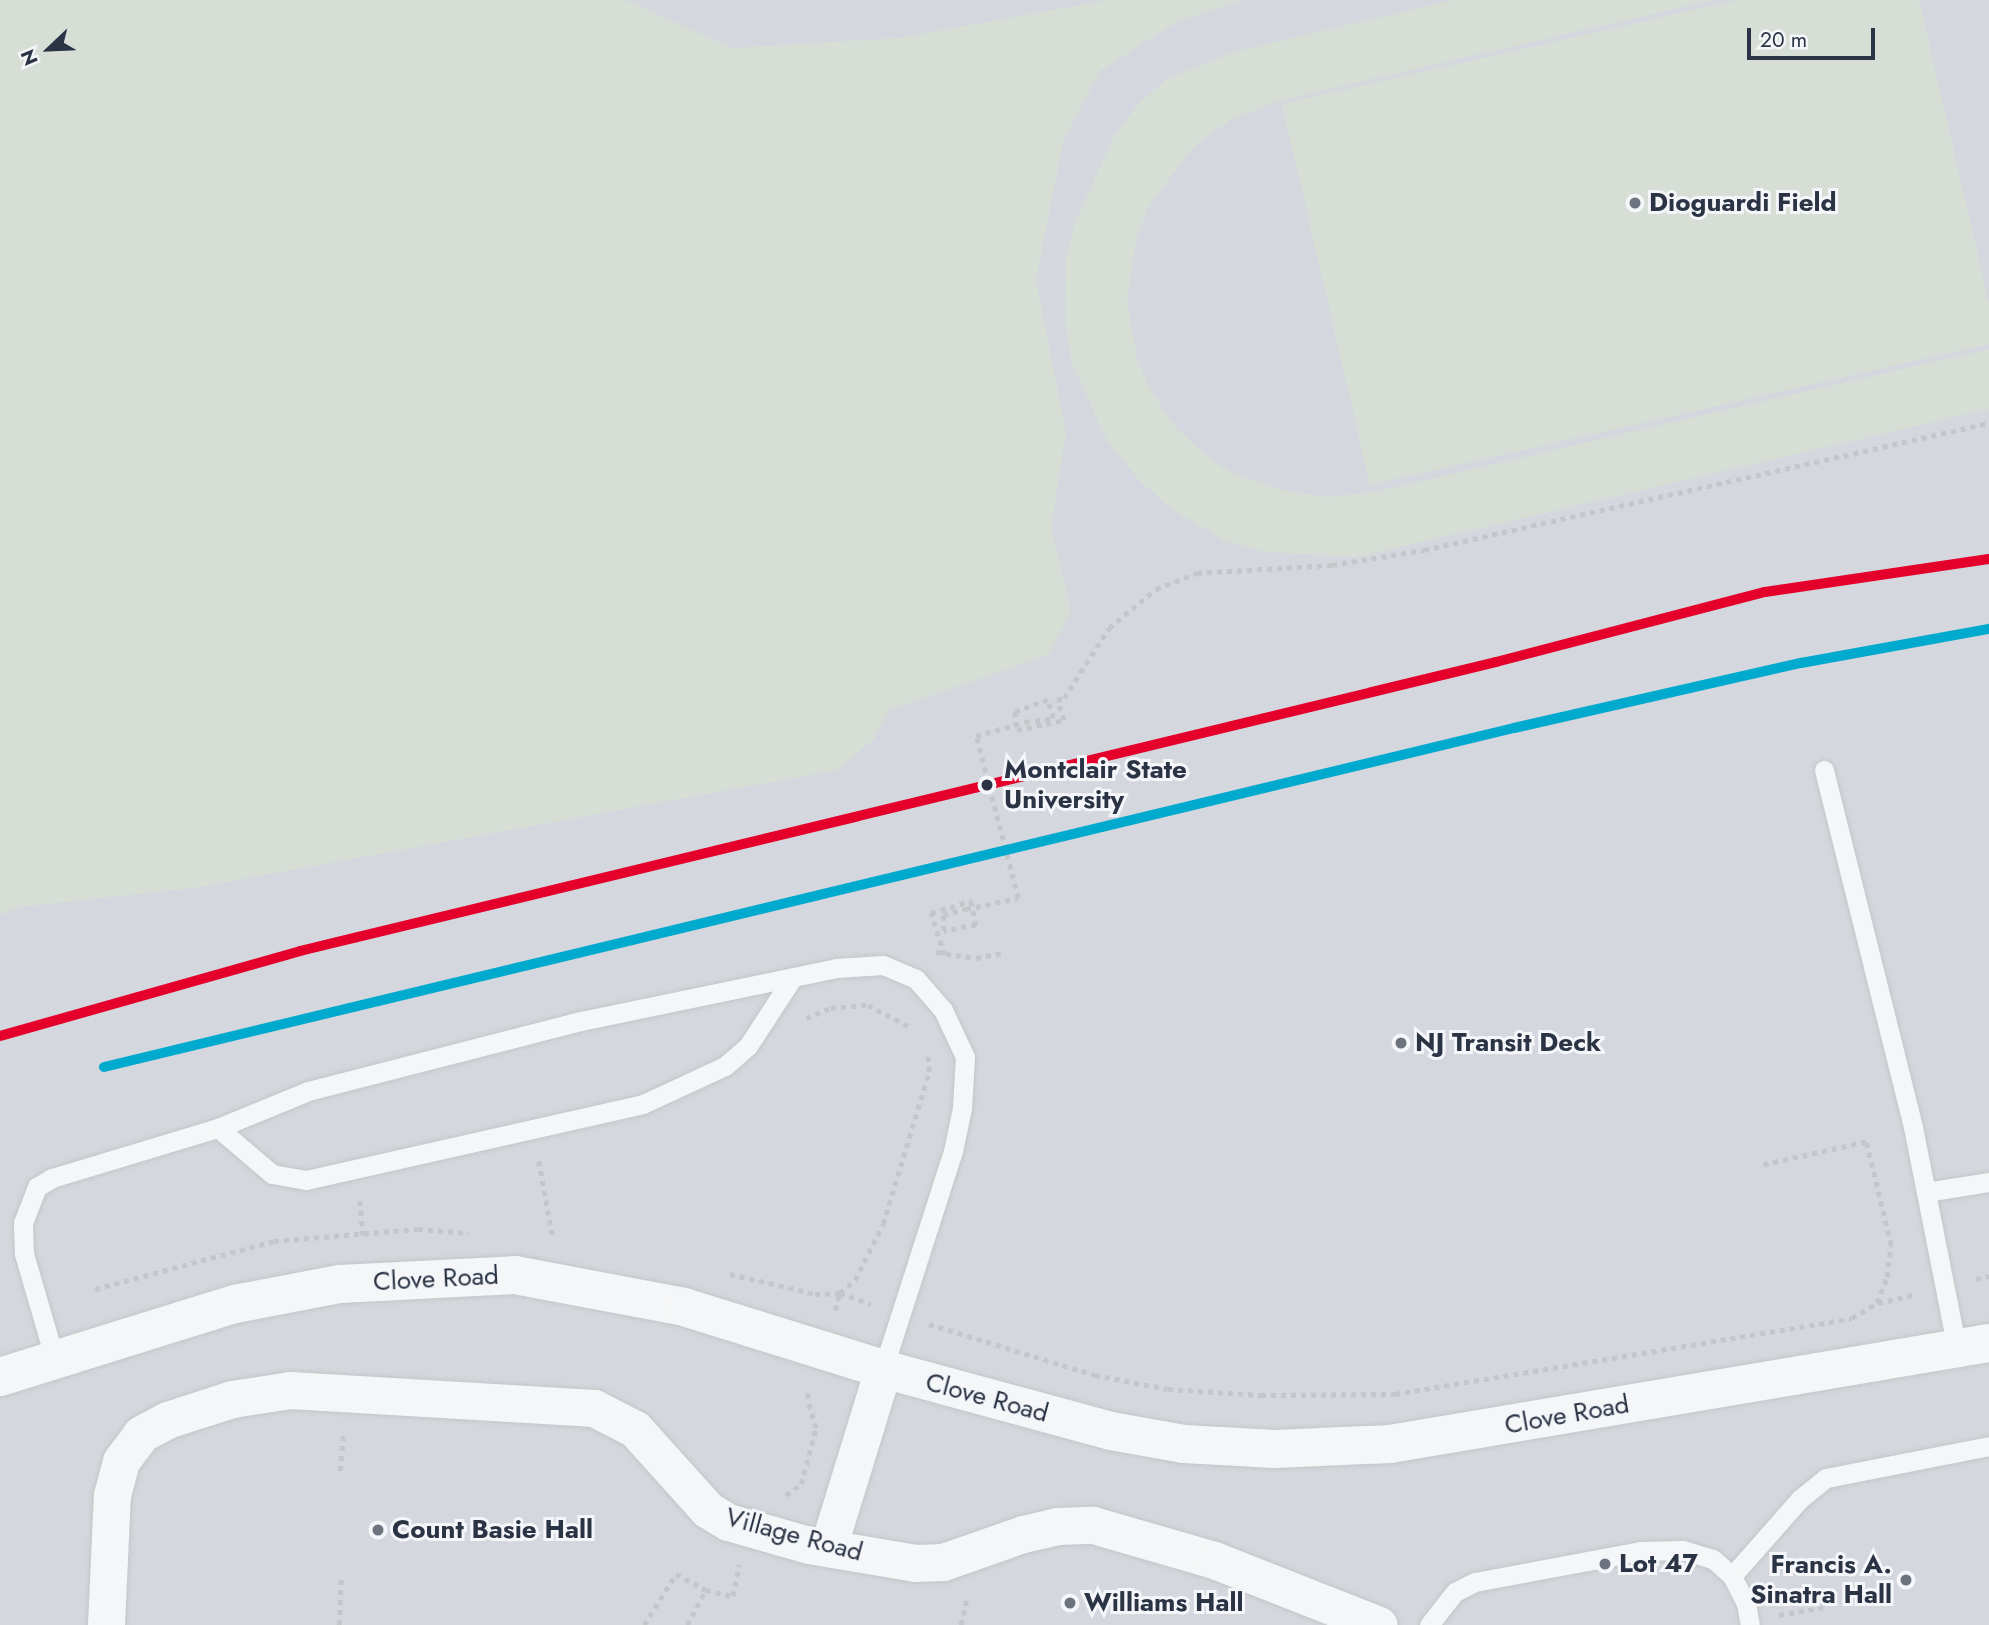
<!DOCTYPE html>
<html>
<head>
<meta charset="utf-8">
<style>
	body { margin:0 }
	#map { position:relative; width:1989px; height:1625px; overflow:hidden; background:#e6e8ea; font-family:Jost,sans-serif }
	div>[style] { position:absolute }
	.built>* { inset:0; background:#d4d7dd }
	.green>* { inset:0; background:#d6ded6 }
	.path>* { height:4.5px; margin-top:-2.25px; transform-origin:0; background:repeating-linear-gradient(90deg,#c5c6ca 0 5px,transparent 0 10px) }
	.roads { filter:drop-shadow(0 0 2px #c4c6c8) drop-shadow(0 0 2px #c4c6c8) }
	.service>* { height:19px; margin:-9.5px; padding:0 9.5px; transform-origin:9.5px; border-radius:9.5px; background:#f5f6f7 }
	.minor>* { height:37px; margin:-18.5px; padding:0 18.5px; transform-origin:18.5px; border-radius:18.5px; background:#f5f6f7 }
	.tertiary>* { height:38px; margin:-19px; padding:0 19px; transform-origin:19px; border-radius:19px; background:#f5f6f7 }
	.rail>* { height:8px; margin-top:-4px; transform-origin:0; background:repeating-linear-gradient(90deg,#f4f6f9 0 16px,#cecfd2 0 32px); box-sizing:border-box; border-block:2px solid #cecfd2 }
	.path-bridge>* { height:4.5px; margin-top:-2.25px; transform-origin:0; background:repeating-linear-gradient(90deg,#c5c6ca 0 5px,transparent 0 10px) }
	.rail-1>* { height:10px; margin:-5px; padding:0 5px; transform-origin:5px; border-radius:5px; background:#e4002b }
	.rail-2>* { height:10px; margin:-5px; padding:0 5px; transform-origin:5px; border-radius:5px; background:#00a9ce }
	.dots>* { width:19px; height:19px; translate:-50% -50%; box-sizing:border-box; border:4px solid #f4f6f9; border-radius:50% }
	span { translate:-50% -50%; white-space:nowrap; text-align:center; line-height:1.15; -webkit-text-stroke:6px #f4f6f9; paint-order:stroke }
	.poi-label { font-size:26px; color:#2b3445; font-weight:700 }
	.left { translate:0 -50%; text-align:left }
	.right { translate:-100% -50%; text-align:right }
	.stop-label { font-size:26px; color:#2b3445; font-weight:700 }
	.street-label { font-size:26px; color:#2b3445 }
	.north { position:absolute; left:14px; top:14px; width:70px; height:70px; -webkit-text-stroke:5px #f4f6f9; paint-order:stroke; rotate:247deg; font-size:19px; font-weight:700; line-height:28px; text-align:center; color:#2b3445 }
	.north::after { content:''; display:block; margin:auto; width:24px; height:32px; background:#2b3445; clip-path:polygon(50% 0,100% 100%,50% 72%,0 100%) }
	.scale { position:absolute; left:1747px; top:28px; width:128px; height:32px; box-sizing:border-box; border:4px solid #2b3445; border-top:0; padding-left:9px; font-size:21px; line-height:24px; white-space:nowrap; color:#2b3445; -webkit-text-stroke:5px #f4f6f9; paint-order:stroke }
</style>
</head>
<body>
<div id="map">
	<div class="built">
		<i style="clip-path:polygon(236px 0,1989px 0,1989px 1625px,0 1625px,0 901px)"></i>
	</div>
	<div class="green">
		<i style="clip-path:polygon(0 0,626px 0,732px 48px,899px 38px,1107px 0,1244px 0,1177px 22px,1100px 71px,1063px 142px,1036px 280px,1066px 433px,1051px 529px,1071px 611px,1048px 655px,889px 710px,874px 739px,838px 770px,194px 888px,19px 907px,0 915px)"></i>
		<i style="clip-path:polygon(1453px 0,1714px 0,1281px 100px,1230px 120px,1191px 149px,1147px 210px,1136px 239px,1127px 301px,1137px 358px,1149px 387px,1175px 427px,1208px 457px,1232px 473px,1283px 490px,1326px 497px,1374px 492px,1989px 349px,1989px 409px,1357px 557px,1266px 552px,1225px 541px,1170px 508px,1137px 478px,1107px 441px,1072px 363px,1065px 324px,1066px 256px,1075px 222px,1115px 134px,1139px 103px,1167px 79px,1237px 51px)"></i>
		<i style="clip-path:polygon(1737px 0,1919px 0,1989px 303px,1989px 344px,1370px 485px,1282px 104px)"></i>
	</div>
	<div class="path">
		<i style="left:1025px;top:722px;width:28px;rotate:-8deg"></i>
		<i style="left:1053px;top:718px;width:19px;rotate:-106deg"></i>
		<i style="left:1048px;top:700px;width:35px;rotate:160deg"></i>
		<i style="left:1015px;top:712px;width:18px;rotate:84deg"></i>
		<i style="left:1017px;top:730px;width:48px;rotate:-12deg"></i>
		<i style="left:1064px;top:720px;width:21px;rotate:-109deg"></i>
		<i style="left:1057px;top:700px;width:7px;rotate:-16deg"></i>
		<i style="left:1064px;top:698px;width:83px;rotate:-57.3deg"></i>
		<i style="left:1109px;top:628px;width:61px;rotate:-39.7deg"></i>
		<i style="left:1156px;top:589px;width:44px;rotate:-21.3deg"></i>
		<i style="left:1197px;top:573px;width:135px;rotate:-3.4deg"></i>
		<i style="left:1332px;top:565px;width:93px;rotate:-9.3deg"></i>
		<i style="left:1424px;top:550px;width:579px;rotate:-12.67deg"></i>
		<i style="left:936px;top:952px;width:40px;rotate:8.5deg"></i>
		<i style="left:976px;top:958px;width:26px;rotate:-11deg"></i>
		<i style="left:944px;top:955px;width:44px;rotate:-107.2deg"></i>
		<i style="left:931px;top:913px;width:42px;rotate:-16.7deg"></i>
		<i style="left:971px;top:901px;width:25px;rotate:78deg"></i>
		<i style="left:976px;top:925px;width:33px;rotate:169deg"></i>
		<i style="left:944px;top:931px;width:16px;rotate:-94deg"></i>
		<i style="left:943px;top:915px;width:24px;rotate:-15deg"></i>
		<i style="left:806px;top:1018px;width:27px;rotate:-22deg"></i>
		<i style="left:831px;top:1008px;width:37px;rotate:-5deg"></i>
		<i style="left:868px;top:1005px;width:50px;rotate:27.6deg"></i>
		<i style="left:539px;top:1161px;width:78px;rotate:79.7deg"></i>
		<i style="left:360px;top:1201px;width:34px;rotate:85deg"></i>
		<i style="left:730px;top:1274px;width:87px;rotate:13.2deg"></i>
		<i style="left:815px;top:1294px;width:25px;rotate:-2deg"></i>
		<i style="left:840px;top:1293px;width:33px;rotate:20deg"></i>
		<i style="left:1976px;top:1279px;width:13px;rotate:-13deg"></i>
		<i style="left:95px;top:1289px;width:185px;rotate:-15deg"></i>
		<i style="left:274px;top:1241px;width:144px;rotate:-4.8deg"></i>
		<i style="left:418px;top:1229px;width:51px;rotate:4.5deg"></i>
		<i style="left:1878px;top:1303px;width:36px;rotate:-13deg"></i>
		<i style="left:835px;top:1310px;width:18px;rotate:-74deg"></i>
		<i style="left:840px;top:1293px;width:20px;rotate:-41deg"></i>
		<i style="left:855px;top:1280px;width:63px;rotate:-63.4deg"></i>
		<i style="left:883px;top:1224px;width:159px;rotate:-73.2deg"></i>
		<i style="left:929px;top:1072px;width:16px;rotate:-94deg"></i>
		<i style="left:929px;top:1324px;width:174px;rotate:17.1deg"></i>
		<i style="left:1095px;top:1375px;width:74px;rotate:10.9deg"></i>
		<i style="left:1168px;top:1389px;width:93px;rotate:3.7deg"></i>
		<i style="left:1261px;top:1395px;width:134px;rotate:-0.4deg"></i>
		<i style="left:1395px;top:1394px;width:463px;rotate:-9.4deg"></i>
		<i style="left:1852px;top:1318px;width:29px;rotate:-31deg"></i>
		<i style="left:1877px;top:1303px;width:28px;rotate:-69deg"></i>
		<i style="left:1887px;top:1277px;width:32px;rotate:-83deg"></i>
		<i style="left:1891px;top:1245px;width:106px;rotate:-103.6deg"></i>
		<i style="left:1866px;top:1142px;width:106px;rotate:167.4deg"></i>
		<i style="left:340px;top:1471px;width:37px;rotate:-85deg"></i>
		<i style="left:786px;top:1495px;width:19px;rotate:-36deg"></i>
		<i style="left:801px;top:1484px;width:58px;rotate:-75deg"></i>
		<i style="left:816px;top:1428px;width:31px;rotate:-107deg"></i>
		<i style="left:807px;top:1398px;width:9px;rotate:-72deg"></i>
		<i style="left:1779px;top:1615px;width:48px;rotate:-9.7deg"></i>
		<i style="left:339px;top:1625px;width:46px;rotate:-87.5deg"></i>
		<i style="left:644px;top:1625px;width:60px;rotate:-57.9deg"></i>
		<i style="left:676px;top:1574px;width:34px;rotate:28deg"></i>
		<i style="left:706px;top:1590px;width:28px;rotate:13deg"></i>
		<i style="left:733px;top:1596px;width:32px;rotate:-79deg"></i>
		<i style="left:687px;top:1625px;width:40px;rotate:-62deg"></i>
		<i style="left:961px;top:1625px;width:30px;rotate:-78deg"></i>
	</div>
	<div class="roads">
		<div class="service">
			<i style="left:1824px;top:770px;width:368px;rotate:76deg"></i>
			<i style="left:1913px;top:1127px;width:226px;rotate:78.8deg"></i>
			<i style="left:218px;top:1128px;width:71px;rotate:40.4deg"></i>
			<i style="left:272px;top:1174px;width:35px;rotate:10deg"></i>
			<i style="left:306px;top:1180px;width:345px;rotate:-12.7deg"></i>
			<i style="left:643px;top:1104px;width:90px;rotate:-24.9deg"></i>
			<i style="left:725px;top:1066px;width:30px;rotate:-41deg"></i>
			<i style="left:748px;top:1046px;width:82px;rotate:-56.9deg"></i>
			<i style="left:1926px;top:1192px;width:64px;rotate:-9deg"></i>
			<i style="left:55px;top:1360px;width:110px;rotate:-106.3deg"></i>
			<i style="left:24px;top:1254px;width:31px;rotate:-92deg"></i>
			<i style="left:23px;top:1223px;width:39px;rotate:-69deg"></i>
			<i style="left:37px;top:1187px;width:17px;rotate:-31deg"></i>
			<i style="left:52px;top:1178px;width:173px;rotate:-16.8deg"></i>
			<i style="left:218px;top:1128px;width:97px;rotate:-22.3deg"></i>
			<i style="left:308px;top:1091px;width:282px;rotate:-14.4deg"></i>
			<i style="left:581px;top:1021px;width:260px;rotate:-11.7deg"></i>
			<i style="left:836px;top:968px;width:47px;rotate:-3.7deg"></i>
			<i style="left:883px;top:965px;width:36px;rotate:23deg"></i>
			<i style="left:916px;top:979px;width:41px;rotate:48.9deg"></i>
			<i style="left:943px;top:1010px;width:52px;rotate:64.9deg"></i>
			<i style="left:965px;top:1057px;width:51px;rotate:93.4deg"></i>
			<i style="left:962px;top:1108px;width:44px;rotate:101.8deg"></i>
			<i style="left:953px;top:1151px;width:229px;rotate:107.8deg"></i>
			<i style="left:1732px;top:1576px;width:103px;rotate:-48.6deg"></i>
			<i style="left:1800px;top:1499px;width:33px;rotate:-39deg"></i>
			<i style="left:1826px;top:1478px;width:166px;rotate:-11.1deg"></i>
			<i style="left:1429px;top:1625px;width:42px;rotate:-51.8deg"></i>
			<i style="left:1455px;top:1592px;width:22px;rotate:-27deg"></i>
			<i style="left:1475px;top:1582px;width:168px;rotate:-10.6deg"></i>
			<i style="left:1640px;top:1551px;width:43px;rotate:-1.3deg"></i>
			<i style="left:1683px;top:1550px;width:31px;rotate:17deg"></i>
			<i style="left:1713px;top:1559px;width:25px;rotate:42deg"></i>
			<i style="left:1732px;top:1576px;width:30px;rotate:63deg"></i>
			<i style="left:1746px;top:1603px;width:22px;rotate:80deg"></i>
		</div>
		<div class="minor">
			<i style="left:828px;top:1548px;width:187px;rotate:-72.9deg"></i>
			<i style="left:106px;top:1625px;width:130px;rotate:-87.4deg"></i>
			<i style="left:112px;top:1495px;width:35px;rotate:-75deg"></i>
			<i style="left:121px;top:1461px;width:34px;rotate:-53deg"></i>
			<i style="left:141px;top:1434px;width:30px;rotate:-28deg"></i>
			<i style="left:167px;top:1420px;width:68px;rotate:-17.9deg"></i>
			<i style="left:232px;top:1399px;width:59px;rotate:-8.8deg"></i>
			<i style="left:290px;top:1390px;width:305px;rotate:3.4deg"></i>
			<i style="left:594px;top:1408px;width:46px;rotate:27.1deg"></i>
			<i style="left:635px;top:1429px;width:109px;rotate:48deg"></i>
			<i style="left:708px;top:1510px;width:23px;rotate:31deg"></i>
			<i style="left:728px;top:1522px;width:84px;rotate:15.9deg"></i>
			<i style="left:809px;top:1545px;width:108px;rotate:9.6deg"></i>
			<i style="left:915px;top:1563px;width:28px;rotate:-2deg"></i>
			<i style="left:943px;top:1562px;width:85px;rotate:-19.3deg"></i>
			<i style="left:1023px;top:1534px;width:35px;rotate:-13deg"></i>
			<i style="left:1057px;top:1526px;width:36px;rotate:-2deg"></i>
			<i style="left:1093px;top:1525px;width:126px;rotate:16.1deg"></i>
			<i style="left:1214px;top:1560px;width:177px;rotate:21.5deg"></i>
		</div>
		<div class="tertiary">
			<i style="left:0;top:1377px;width:246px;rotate:-17.3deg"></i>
			<i style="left:235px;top:1304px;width:107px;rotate:-10.8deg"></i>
			<i style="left:340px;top:1284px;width:175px;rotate:-2.9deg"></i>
			<i style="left:515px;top:1275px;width:172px;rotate:10.7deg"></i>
			<i style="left:684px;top:1307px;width:208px;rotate:17.3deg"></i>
			<i style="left:883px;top:1369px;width:236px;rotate:15.2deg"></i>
			<i style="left:1111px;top:1431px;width:74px;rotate:10.1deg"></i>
			<i style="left:1184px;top:1444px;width:91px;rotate:3.1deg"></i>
			<i style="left:1275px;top:1449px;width:115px;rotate:-2.5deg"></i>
			<i style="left:1390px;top:1444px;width:607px;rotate:-9.57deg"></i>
		</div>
	</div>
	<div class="rail">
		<i style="left:0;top:1036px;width:312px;rotate:-15.8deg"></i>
		<i style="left:300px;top:951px;width:1230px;rotate:-13.58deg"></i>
		<i style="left:1496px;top:662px;width:278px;rotate:-14.6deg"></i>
		<i style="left:1765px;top:592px;width:226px;rotate:-8.4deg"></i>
	</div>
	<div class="path-bridge">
		<i style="left:966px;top:909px;width:53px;rotate:-11.9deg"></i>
		<i style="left:1018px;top:898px;width:167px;rotate:-104.5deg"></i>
		<i style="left:976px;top:736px;width:51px;rotate:-15.9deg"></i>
	</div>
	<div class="rail-1">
		<i style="left:0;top:1036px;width:312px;rotate:-15.8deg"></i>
		<i style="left:300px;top:951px;width:1230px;rotate:-13.58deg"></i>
		<i style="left:1496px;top:662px;width:278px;rotate:-14.6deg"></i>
		<i style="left:1765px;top:592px;width:226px;rotate:-8.4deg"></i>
	</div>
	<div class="rail-2">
		<i style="left:104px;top:1067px;width:1450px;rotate:-13.52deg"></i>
		<i style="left:1514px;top:728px;width:294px;rotate:-12.8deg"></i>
		<i style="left:1801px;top:663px;width:191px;rotate:-10.3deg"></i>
	</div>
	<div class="dots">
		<i style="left:1635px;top:203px;background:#6c737f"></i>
		<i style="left:987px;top:785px;background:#2b3445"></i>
		<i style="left:1401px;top:1043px;background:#6c737f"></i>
		<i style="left:378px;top:1530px;background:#6c737f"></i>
		<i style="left:1605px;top:1564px;background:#6c737f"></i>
		<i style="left:1906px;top:1580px;background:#6c737f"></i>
		<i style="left:1070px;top:1603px;background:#6c737f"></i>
	</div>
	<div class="poi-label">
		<span class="left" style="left:1649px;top:203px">Dioguardi Field</span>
		<span class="left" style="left:1415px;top:1043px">NJ Transit Deck</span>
		<span class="left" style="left:392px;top:1530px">Count Basie Hall</span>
		<span class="left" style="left:1619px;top:1564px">Lot 47</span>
		<span class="right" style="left:1892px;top:1580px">Francis A.<br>Sinatra Hall</span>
		<span class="left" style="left:1084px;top:1603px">Williams Hall</span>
	</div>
	<div class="stop-label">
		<span class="left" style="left:1004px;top:785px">Montclair State<br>University</span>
	</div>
	<div class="street-label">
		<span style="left:436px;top:1279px;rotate:-3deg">Clove Road</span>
		<span style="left:987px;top:1398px;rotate:15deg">Clove Road</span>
		<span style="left:1567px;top:1415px;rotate:-10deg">Clove Road</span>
		<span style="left:794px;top:1535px;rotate:15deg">Village Road</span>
	</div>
	<div class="north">N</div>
	<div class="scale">20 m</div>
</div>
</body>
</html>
